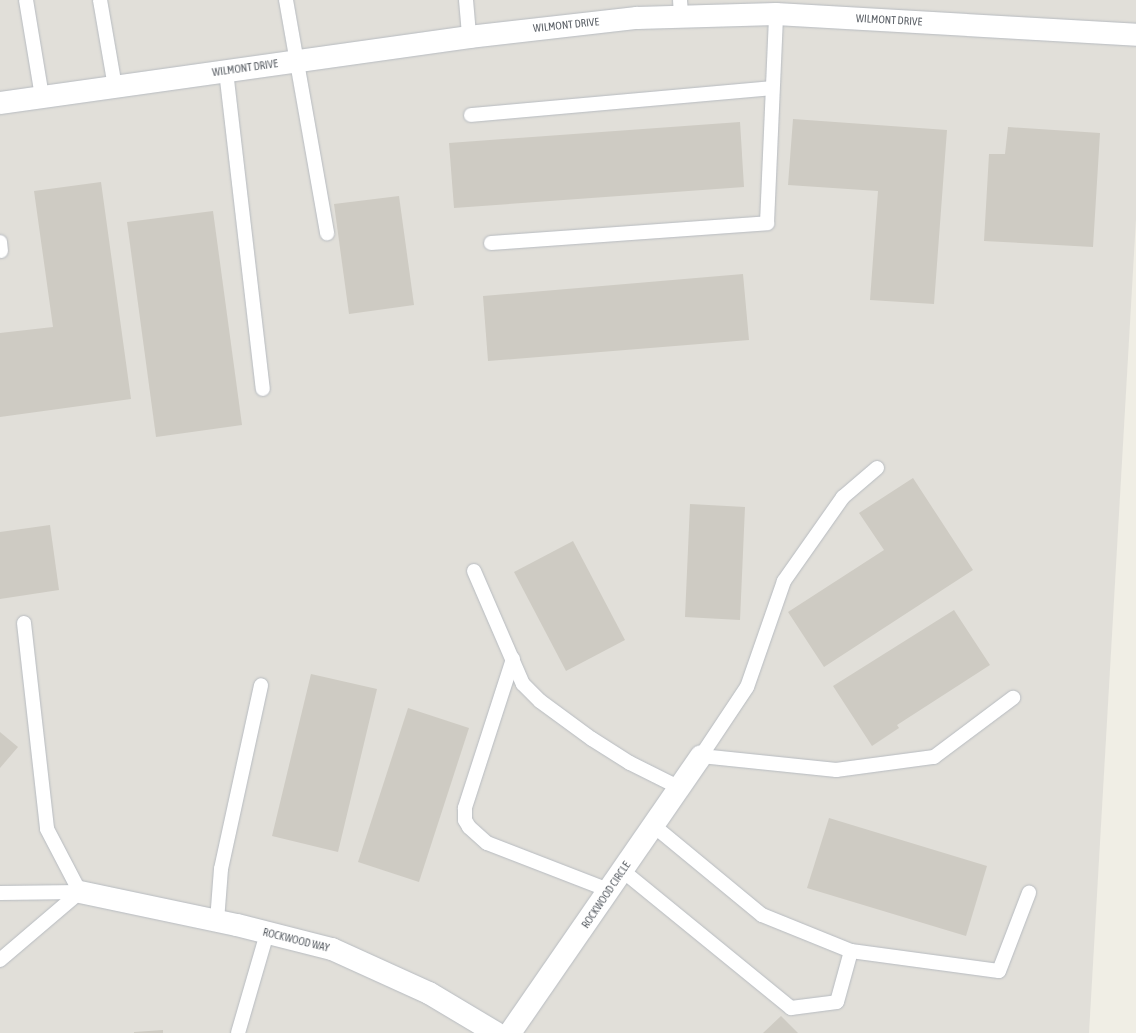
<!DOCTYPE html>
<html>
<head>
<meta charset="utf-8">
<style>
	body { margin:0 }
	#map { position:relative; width:1136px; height:1033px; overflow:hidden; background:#f0eee5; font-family:"Asap Condensed",sans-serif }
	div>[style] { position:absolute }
	.industrial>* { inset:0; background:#e1dfd9 }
	.building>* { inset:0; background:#cecbc3 }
	.roads { filter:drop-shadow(0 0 1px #b7bbc0) drop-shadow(0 0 1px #b7bbc0) }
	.lane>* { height:14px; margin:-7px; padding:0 7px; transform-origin:7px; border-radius:7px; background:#fff }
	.street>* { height:22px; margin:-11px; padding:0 11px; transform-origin:11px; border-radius:11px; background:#fff }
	span { translate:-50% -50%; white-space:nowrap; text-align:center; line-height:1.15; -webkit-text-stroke:3.5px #fff; paint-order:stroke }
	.street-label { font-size:11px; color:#5c6167 }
</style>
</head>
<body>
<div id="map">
	<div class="industrial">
		<i style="clip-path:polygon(0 0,1136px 0,1136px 219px,1089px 1033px,0 1033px)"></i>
	</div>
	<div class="building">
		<i style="clip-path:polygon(793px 119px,947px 130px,934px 304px,870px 300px,878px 191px,788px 185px)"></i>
		<i style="clip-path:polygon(740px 122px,744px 187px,454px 208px,449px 143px)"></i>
		<i style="clip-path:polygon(1008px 127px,1100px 133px,1093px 247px,984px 241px,989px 154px,1005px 154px)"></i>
		<i style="clip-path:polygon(101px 182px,131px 399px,0 417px,0 333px,53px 327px,34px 191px)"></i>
		<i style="clip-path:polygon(399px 196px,414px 305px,349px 314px,334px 204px)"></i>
		<i style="clip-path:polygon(213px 211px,242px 425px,156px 437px,127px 222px)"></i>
		<i style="clip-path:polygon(743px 274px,749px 340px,488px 361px,483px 296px)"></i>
		<i style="clip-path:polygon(913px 478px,973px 570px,824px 667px,788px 612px,884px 550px,859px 513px)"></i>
		<i style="clip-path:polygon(690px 504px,745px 507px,740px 620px,685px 617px)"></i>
		<i style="clip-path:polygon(50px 525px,59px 590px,0 599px,0 532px)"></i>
		<i style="clip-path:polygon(573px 541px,625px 640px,566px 671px,514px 572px)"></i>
		<i style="clip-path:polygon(954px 610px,990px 665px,897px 725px,899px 728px,872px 746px,833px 686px)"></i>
		<i style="clip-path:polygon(311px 674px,377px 689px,338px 852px,272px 836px)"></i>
		<i style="clip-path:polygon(408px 708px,469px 728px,419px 882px,358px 862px)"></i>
		<i style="clip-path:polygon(0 732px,18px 747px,0 768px)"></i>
		<i style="clip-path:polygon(829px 818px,987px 866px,966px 936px,807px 888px)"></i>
		<i style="clip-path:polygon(781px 1016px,798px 1033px,763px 1033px)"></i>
		<i style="clip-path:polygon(163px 1030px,163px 1033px,134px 1033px,134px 1032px)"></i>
	</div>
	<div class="roads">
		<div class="lane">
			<i style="left:26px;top:0;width:98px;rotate:80.6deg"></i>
			<i style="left:100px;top:0;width:88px;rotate:80.2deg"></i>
			<i style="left:286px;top:0;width:237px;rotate:80deg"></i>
			<i style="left:466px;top:0;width:37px;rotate:85deg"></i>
			<i style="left:680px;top:0;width:16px;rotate:86deg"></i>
			<i style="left:226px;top:71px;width:320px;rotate:83.4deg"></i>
			<i style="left:471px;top:115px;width:302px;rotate:-5.1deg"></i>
			<i style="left:0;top:242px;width:9px;rotate:84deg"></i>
			<i style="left:491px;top:243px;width:277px;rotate:-4.1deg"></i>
			<i style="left:767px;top:223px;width:209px;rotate:-87.5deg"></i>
			<i style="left:877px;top:468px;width:45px;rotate:139.5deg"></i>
			<i style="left:843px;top:497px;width:103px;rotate:125.1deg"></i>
			<i style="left:784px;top:581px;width:112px;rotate:109.2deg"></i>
			<i style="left:747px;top:687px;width:83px;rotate:123.7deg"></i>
			<i style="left:701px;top:756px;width:136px;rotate:5.9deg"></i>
			<i style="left:836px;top:770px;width:99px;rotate:-7.6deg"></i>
			<i style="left:934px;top:757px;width:99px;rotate:-36.8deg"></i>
			<i style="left:474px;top:571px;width:123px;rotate:66.6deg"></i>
			<i style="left:523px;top:684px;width:24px;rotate:45deg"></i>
			<i style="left:540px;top:701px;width:64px;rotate:36.2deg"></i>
			<i style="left:592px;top:739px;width:45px;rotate:32.3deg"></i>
			<i style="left:630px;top:763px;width:56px;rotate:26.6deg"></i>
			<i style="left:24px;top:623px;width:207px;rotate:83.6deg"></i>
			<i style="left:47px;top:829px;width:71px;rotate:62.4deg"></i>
			<i style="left:513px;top:659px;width:157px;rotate:107.9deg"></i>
			<i style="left:465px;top:808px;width:12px;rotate:90deg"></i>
			<i style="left:465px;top:820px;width:8px;rotate:60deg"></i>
			<i style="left:469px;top:827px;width:24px;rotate:42deg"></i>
			<i style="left:487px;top:843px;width:133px;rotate:21.2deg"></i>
			<i style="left:654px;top:826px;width:140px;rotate:39.5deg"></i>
			<i style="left:762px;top:915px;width:96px;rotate:22deg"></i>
			<i style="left:851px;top:951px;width:149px;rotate:7.7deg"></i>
			<i style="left:999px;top:971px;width:84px;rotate:-69deg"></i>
			<i style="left:623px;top:871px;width:217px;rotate:39.2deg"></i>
			<i style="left:791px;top:1008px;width:46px;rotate:-7.4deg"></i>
			<i style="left:837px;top:1002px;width:53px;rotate:-74.6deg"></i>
			<i style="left:0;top:893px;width:80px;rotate:-0.7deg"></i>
			<i style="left:217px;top:921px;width:52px;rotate:-85.6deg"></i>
			<i style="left:221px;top:869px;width:188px;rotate:-77.7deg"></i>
			<i style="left:0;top:960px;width:105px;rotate:-40.4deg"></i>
			<i style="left:238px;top:1033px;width:104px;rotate:-73.8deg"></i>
		</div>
		<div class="street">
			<i style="left:0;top:103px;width:474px;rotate:-8deg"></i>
			<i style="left:469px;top:37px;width:169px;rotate:-6.5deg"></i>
			<i style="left:637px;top:18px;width:139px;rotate:-1.6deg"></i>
			<i style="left:776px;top:14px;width:361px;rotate:3.3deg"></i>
			<i style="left:80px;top:892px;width:160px;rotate:11.9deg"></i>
			<i style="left:237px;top:925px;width:98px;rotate:14.2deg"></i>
			<i style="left:332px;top:949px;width:107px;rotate:24.4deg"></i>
			<i style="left:429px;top:993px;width:78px;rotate:30.8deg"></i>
			<i style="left:510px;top:1033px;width:336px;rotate:-55.4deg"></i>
		</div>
	</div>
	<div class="street-label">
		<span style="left:889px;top:20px;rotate:3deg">WILMONT DRIVE</span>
		<span style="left:566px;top:25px;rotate:-6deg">WILMONT DRIVE</span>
		<span style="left:245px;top:68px;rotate:-8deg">WILMONT DRIVE</span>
		<span style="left:606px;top:895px;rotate:-56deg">ROCKWOOD CIRCLE</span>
		<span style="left:296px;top:940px;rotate:14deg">ROCKWOOD WAY</span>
	</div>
</div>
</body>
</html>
